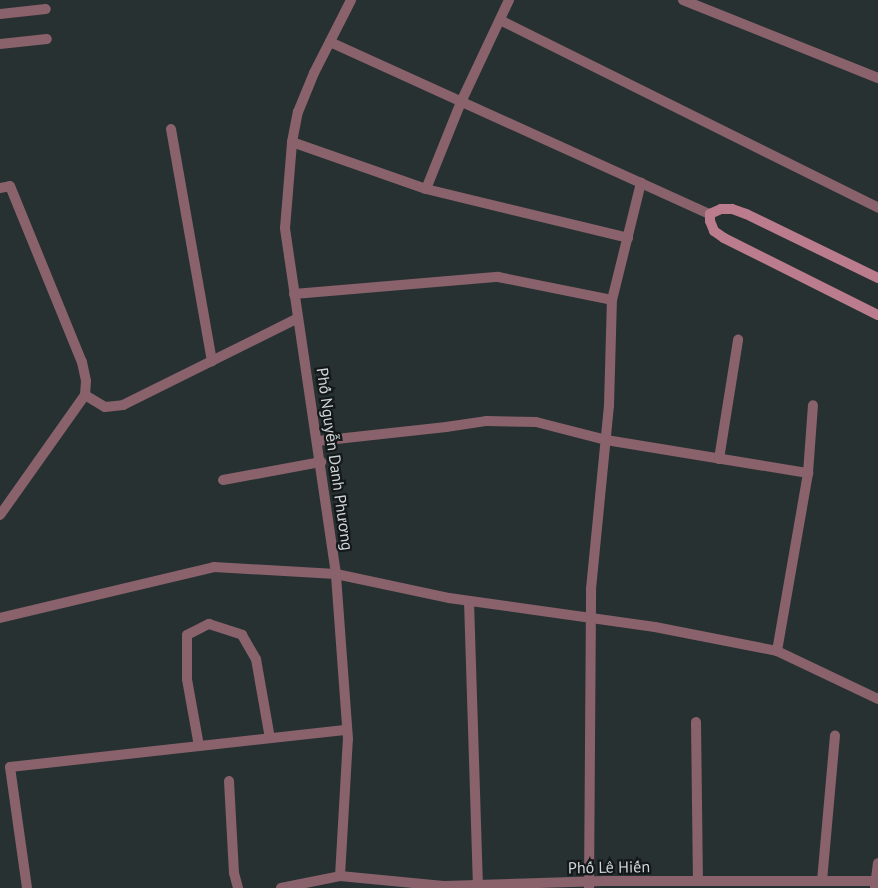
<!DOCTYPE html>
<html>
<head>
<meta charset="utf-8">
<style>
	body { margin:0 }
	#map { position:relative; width:878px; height:888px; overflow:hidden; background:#273132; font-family:"PT Sans",sans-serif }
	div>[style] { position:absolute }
	.street>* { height:10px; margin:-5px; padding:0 5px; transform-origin:5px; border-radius:5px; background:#89626c }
	.secondary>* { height:10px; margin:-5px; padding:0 5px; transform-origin:5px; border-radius:5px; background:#bb7d8e }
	span { translate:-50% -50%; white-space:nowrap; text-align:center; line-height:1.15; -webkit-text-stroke:4.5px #141819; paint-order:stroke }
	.street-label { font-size:16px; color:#d0d6d7 }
</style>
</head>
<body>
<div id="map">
	<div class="street">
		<i style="left:683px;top:0;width:210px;rotate:21.8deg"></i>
		<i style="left:0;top:14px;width:46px;rotate:-6.2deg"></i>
		<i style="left:500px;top:20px;width:422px;rotate:26.4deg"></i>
		<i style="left:330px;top:42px;width:417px;rotate:24.4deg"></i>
		<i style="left:0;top:44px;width:47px;rotate:-6.1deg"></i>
		<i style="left:171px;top:129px;width:236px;rotate:80deg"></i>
		<i style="left:292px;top:142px;width:142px;rotate:19.3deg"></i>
		<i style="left:426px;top:189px;width:208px;rotate:13.6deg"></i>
		<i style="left:0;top:188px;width:10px;rotate:-11deg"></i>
		<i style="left:10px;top:186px;width:190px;rotate:67.8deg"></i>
		<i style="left:82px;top:362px;width:19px;rotate:78deg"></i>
		<i style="left:86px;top:381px;width:14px;rotate:94deg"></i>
		<i style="left:85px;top:395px;width:147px;rotate:125.3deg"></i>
		<i style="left:426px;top:189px;width:94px;rotate:-68.1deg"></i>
		<i style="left:461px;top:102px;width:113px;rotate:-64.8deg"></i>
		<i style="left:294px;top:294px;width:205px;rotate:-4.8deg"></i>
		<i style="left:498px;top:277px;width:116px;rotate:11.4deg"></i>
		<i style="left:85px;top:395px;width:23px;rotate:31deg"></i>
		<i style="left:105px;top:407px;width:18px;rotate:-6deg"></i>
		<i style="left:123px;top:405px;width:195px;rotate:-26.4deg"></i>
		<i style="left:318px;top:441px;width:129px;rotate:-6.2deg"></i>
		<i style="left:446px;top:427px;width:40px;rotate:-8.5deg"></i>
		<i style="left:486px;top:421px;width:50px;rotate:1.1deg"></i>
		<i style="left:536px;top:422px;width:72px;rotate:14.4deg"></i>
		<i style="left:606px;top:440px;width:205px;rotate:9.3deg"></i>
		<i style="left:719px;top:459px;width:121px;rotate:-80.9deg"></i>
		<i style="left:223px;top:480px;width:100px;rotate:-10.4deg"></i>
		<i style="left:469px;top:601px;width:284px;rotate:88.2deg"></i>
		<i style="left:0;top:618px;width:220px;rotate:-13.4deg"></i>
		<i style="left:214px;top:567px;width:122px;rotate:3.3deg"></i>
		<i style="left:336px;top:574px;width:116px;rotate:12deg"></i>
		<i style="left:449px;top:598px;width:208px;rotate:8deg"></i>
		<i style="left:655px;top:627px;width:124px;rotate:11.1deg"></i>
		<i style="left:777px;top:651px;width:112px;rotate:25.4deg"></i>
		<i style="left:777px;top:651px;width:181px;rotate:-80.1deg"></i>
		<i style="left:808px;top:473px;width:68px;rotate:-85.8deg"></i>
		<i style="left:696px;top:722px;width:159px;rotate:89.3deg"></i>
		<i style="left:199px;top:746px;width:68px;rotate:-100.2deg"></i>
		<i style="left:187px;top:679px;width:44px;rotate:-90deg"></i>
		<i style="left:187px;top:635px;width:25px;rotate:-27deg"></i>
		<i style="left:209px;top:624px;width:35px;rotate:18deg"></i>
		<i style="left:242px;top:635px;width:28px;rotate:60deg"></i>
		<i style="left:256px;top:659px;width:80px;rotate:80deg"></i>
		<i style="left:229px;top:781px;width:92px;rotate:86.9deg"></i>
		<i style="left:234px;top:873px;width:16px;rotate:75deg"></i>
		<i style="left:340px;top:876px;width:104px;rotate:5.5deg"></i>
		<i style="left:444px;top:886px;width:160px;rotate:-1.8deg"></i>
		<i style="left:604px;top:881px;width:274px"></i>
		<i style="left:822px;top:881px;width:146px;rotate:-84.9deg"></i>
		<i style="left:875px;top:887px;width:24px;rotate:-83deg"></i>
		<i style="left:27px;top:888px;width:122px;rotate:-98deg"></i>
		<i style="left:10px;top:767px;width:339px;rotate:-6.3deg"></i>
		<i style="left:281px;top:888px;width:60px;rotate:-11.5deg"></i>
		<i style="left:340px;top:876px;width:137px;rotate:-86.7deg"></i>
		<i style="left:348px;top:739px;width:165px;rotate:-94.2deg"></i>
		<i style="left:336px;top:574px;width:350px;rotate:-98.4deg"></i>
		<i style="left:285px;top:228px;width:86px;rotate:-85.3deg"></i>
		<i style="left:292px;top:142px;width:31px;rotate:-79deg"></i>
		<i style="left:298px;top:112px;width:42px;rotate:-67.7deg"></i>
		<i style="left:314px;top:73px;width:82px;rotate:-63.1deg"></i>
		<i style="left:589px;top:888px;width:299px;rotate:-89.6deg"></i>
		<i style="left:591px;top:589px;width:185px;rotate:-84.4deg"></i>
		<i style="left:609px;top:405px;width:105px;rotate:-88.4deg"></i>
		<i style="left:612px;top:300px;width:121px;rotate:-76.1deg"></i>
	</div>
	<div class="secondary">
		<i style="left:878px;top:278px;width:147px;rotate:-154.1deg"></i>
		<i style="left:746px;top:214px;width:15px;rotate:-160deg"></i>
		<i style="left:732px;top:209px;width:11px;rotate:180deg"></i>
		<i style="left:721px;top:209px;width:12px;rotate:156deg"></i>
		<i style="left:710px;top:214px;width:7px;rotate:90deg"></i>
		<i style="left:710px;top:221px;width:11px;rotate:68deg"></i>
		<i style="left:714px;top:231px;width:12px;rotate:35deg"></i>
		<i style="left:724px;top:238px;width:172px;rotate:26.6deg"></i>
	</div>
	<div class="street-label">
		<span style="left:335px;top:459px;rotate:82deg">Phố Nguyễn Danh Phương</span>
		<span style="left:609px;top:867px;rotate:-1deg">Phố Lê Hiến</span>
	</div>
</div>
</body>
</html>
